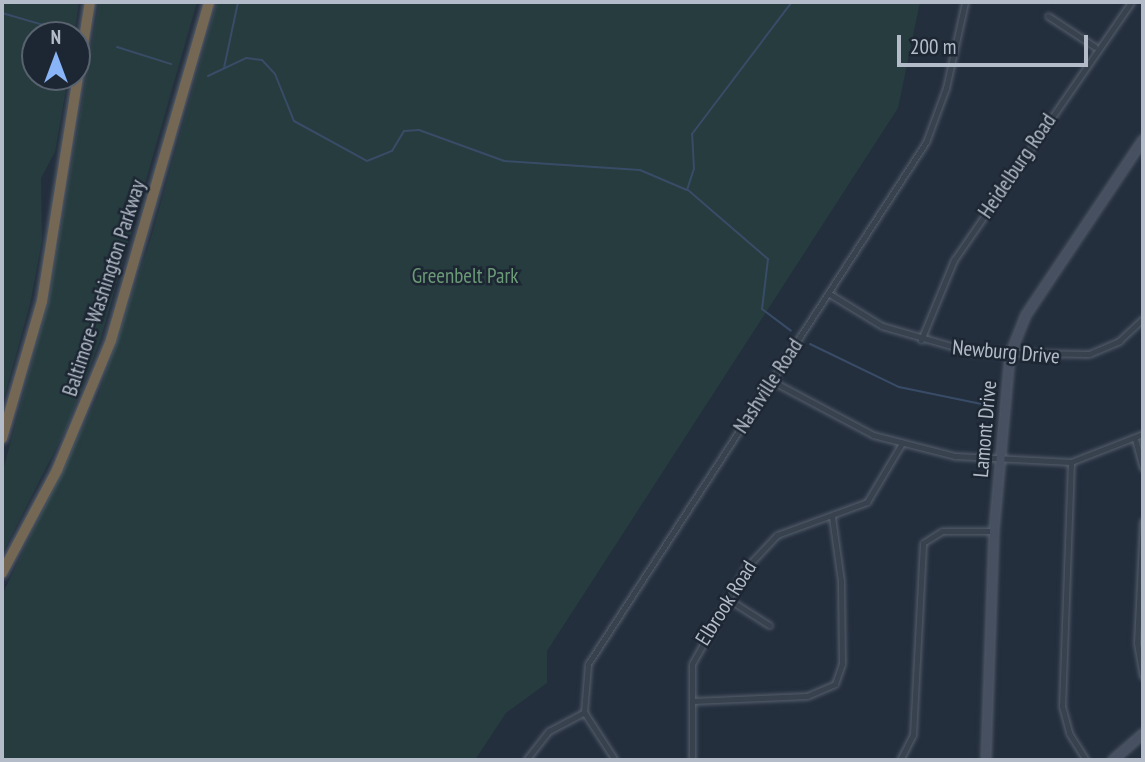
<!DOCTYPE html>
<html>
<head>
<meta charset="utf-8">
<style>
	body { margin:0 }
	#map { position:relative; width:1145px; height:762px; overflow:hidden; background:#242f3e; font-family:"PT Sans Narrow",sans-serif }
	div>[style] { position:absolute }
	.green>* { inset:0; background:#263c3f }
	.stream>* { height:2px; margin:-1px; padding:0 1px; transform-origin:1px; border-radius:1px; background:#394c67 }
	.roads { filter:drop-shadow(0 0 2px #565f6c) drop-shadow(0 0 2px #565f6c) }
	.street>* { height:5px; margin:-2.5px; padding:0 2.5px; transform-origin:2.5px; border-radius:2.5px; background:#38414e }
	.secondary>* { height:8px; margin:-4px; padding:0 4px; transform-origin:4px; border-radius:4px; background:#465061 }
	.highway>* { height:10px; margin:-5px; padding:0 5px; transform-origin:5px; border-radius:5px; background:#746855 }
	span { translate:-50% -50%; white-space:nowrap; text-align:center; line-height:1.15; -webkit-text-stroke:5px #1d2633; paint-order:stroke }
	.street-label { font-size:21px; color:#b4bcc9 }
	.park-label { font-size:21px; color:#6b9a76 }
	.frame { position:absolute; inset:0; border:4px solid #b4bcc9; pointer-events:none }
	.north { position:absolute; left:21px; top:21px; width:70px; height:70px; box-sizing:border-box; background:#1d2633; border:2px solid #59626f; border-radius:50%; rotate:0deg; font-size:19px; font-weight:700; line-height:28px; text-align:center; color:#b4bcc9 }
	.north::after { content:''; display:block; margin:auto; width:24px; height:32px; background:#8ab4f8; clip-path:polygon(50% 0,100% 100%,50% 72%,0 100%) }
	.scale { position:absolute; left:897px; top:35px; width:191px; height:32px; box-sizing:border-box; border:4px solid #b4bcc9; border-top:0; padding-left:9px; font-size:21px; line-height:24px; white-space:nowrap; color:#b4bcc9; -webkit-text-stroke:5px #1d2633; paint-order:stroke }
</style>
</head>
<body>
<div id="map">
	<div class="green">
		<i style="clip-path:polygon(2px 2px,79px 2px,74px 35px,35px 35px,35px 77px,68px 77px,55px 152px,41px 178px,42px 241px,30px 304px,2px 405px)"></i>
		<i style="clip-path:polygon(99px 2px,197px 2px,100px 341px,66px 429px,2px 554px,2px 474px,49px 299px)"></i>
		<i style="clip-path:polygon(217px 2px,920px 2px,898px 108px,547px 651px,547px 683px,506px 713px,475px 760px,2px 760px,2px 595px,98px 396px,151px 238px)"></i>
	</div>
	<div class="stream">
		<i style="left:2px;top:13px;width:57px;rotate:16.2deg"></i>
		<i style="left:117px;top:47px;width:57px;rotate:17.5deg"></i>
		<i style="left:224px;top:68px;width:67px;rotate:-78deg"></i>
		<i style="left:208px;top:76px;width:42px;rotate:-25.3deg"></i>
		<i style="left:246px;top:58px;width:16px;rotate:7deg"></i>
		<i style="left:262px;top:60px;width:19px;rotate:47deg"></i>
		<i style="left:275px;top:74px;width:51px;rotate:68deg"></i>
		<i style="left:294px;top:121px;width:83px;rotate:28.7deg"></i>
		<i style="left:367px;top:161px;width:27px;rotate:-22deg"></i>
		<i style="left:392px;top:151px;width:23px;rotate:-59deg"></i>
		<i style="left:404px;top:131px;width:15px;rotate:-4deg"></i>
		<i style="left:419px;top:130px;width:90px;rotate:20deg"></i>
		<i style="left:504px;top:161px;width:136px;rotate:3.8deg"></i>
		<i style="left:640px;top:170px;width:51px;rotate:23.1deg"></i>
		<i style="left:687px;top:190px;width:22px;rotate:-72deg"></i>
		<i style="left:694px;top:169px;width:35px;rotate:-93deg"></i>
		<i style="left:692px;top:134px;width:166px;rotate:-52.9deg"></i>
		<i style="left:688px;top:190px;width:106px;rotate:40.8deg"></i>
		<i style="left:768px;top:259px;width:50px;rotate:96.8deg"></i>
		<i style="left:762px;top:309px;width:36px;rotate:37deg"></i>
		<i style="left:810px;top:344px;width:99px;rotate:25.8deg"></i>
		<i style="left:899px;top:387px;width:94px;rotate:11.7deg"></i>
	</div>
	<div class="roads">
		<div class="street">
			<i style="left:1048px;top:16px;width:56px;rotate:33.4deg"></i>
			<i style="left:828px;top:293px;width:63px;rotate:31.4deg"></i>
			<i style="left:882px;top:326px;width:94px;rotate:16.1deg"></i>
			<i style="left:972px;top:352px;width:117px;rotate:1deg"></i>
			<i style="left:1089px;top:354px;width:33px;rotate:-23deg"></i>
			<i style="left:1119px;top:341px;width:33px;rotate:-43deg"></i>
			<i style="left:921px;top:340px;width:87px;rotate:-67.6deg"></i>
			<i style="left:954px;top:260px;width:313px;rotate:-55.5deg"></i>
			<i style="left:772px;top:381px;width:115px;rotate:28.1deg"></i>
			<i style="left:873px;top:435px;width:85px;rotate:14.4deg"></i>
			<i style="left:955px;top:456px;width:116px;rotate:3deg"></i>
			<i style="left:1071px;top:462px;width:77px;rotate:-21.3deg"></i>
			<i style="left:1135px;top:439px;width:30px;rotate:75deg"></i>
			<i style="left:1071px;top:462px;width:244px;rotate:92.1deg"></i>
			<i style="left:1062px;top:706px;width:28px;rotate:75deg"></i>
			<i style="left:1069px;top:733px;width:32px;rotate:58deg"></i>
			<i style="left:1143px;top:521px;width:122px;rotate:92.8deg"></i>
			<i style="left:1137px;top:643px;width:34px;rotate:80deg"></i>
			<i style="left:728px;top:599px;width:49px;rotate:32.4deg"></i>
			<i style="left:692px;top:701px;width:115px;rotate:-2.5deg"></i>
			<i style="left:807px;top:696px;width:30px;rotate:-23deg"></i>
			<i style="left:835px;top:684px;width:21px;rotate:-71deg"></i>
			<i style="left:842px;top:664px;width:83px;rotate:-90.7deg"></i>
			<i style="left:841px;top:581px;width:65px;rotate:-98deg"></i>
			<i style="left:526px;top:760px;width:37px;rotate:-52deg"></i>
			<i style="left:549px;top:731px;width:40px;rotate:-28deg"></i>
			<i style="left:615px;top:760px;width:57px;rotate:-122.9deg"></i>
			<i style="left:584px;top:712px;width:48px;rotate:-85.2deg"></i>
			<i style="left:588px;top:664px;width:622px;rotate:-57.08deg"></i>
			<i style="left:926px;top:142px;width:58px;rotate:-69.7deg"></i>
			<i style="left:946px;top:88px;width:88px;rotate:-77.5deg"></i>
			<i style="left:692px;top:760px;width:96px;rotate:-90deg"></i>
			<i style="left:692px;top:664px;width:109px;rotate:-60.8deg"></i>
			<i style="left:745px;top:569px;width:47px;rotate:-46.7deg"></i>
			<i style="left:777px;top:535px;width:96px;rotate:-20.1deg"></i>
			<i style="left:867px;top:502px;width:69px;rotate:-59.3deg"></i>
			<i style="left:900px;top:760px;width:28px;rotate:-63deg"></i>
			<i style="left:913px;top:735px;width:192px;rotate:-87deg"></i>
			<i style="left:923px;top:543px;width:22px;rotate:-32deg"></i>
			<i style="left:942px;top:531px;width:52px"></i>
		</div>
		<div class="secondary">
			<i style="left:986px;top:760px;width:229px;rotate:-88deg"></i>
			<i style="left:994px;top:531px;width:177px;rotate:-84.8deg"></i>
			<i style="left:1010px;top:355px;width:43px;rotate:-68.2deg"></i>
			<i style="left:1026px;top:315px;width:211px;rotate:-56.2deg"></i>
			<i style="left:1113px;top:760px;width:40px;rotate:-41deg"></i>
		</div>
		<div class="highway">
			<i style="left:2px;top:438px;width:143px;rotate:-73.7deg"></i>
			<i style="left:42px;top:301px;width:303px;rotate:-80.9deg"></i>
			<i style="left:2px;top:573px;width:117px;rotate:-61.9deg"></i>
			<i style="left:57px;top:470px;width:141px;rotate:-67.4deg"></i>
			<i style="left:111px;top:340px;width:352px;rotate:-73.8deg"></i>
		</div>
	</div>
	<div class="street-label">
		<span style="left:1017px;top:166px;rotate:-56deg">Heidelburg Road</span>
		<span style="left:104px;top:288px;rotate:-72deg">Baltimore-Washington Parkway</span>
		<span style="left:1006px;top:352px;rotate:5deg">Newburg Drive</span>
		<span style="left:768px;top:386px;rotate:-57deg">Nashville Road</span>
		<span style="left:985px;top:429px;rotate:-85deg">Lamont Drive</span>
		<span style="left:726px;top:603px;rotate:-58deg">Elbrook Road</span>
	</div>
	<div class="park-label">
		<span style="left:465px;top:276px">Greenbelt Park</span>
	</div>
	<div class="frame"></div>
	<div class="north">N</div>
	<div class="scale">200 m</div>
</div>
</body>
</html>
